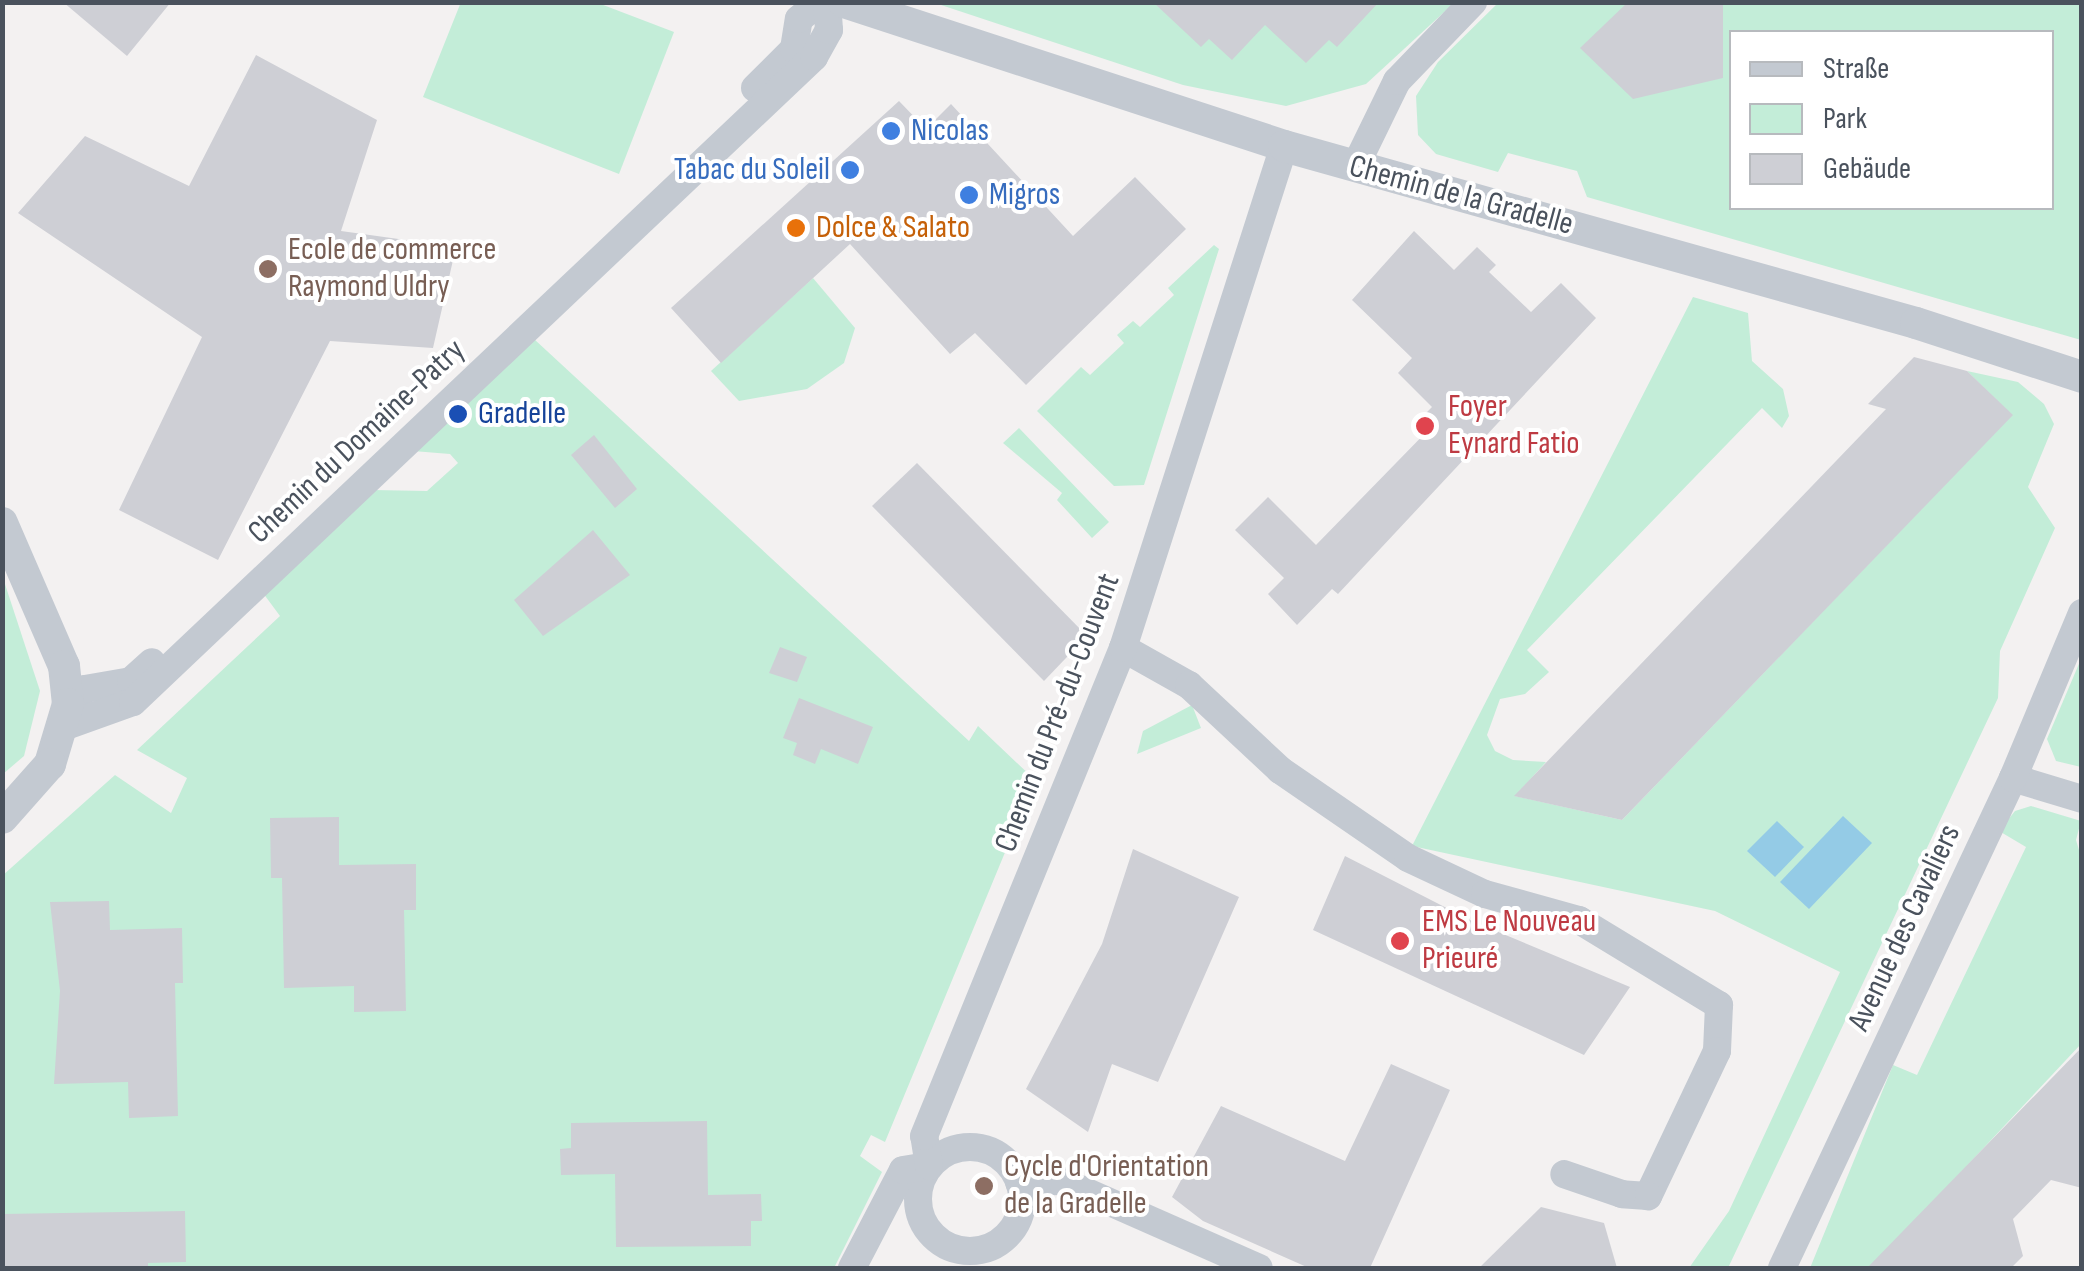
<!DOCTYPE html>
<html>
<head>
<meta charset="utf-8">
<style>
	body { margin:0 }
	#map { position:relative; width:2084px; height:1271px; overflow:hidden; background:#f3f1f1; font-family:"Sofia Sans Condensed",sans-serif }
	div>[style] { position:absolute }
	.green>* { inset:0; background:#c3edd8 }
	.water>* { inset:0; background:#94cbe6 }
	.building>* { inset:0; background:#cecfd5 }
	.minor>* { height:28px; margin:-14px; padding:0 14px; transform-origin:14px; border-radius:14px; background:#c3c9d1 }
	.minor>.ring { margin:-14px; padding:0; box-sizing:content-box; background:none; border:28px solid #c3c9d1; border-radius:50% }
	.tertiary>* { height:32px; margin:-16px; padding:0 16px; transform-origin:16px; border-radius:16px; background:#c3c9d1 }
	.dots>* { width:28px; height:28px; translate:-50% -50%; box-sizing:border-box; border:5px solid #fff; border-radius:50% }
	span { translate:-50% -50%; white-space:nowrap; text-align:center; line-height:1.15; -webkit-text-stroke:8px #fff; paint-order:stroke }
	.shop-label { font-size:32px; color:#366cbe }
	.left { translate:0 -50%; text-align:left }
	.right { translate:-100% -50%; text-align:right }
	.street-label { font-size:32px; color:#4a525d }
	.food-label { font-size:32px; color:#c56008 }
	.education-label { font-size:32px; color:#785e54 }
	.health-label { font-size:32px; color:#be3a42 }
	.transit-label { font-size:32px; color:#164399 }
	.frame { position:absolute; inset:0; border:5px solid #4a525d; pointer-events:none }
	.legend { position:absolute; left:1729px; top:30px; width:325px; height:180px; box-sizing:border-box; background:#fff; border:2px solid #b7babe; margin:0; padding:12px 18px; list-style:none; font-size:30px; color:#4a525d }
	.legend li { display:flex; align-items:center; gap:20px; height:50px }
	.legend b { width:50px; border:2px solid #b7babe }
</style>
</head>
<body>
<div id="map">
	<div class="green">
		<i style="clip-path:polygon(461px 2px,598px 3px,674px 32px,619px 174px,423px 97px)"></i>
		<i style="clip-path:polygon(935px 3px,1454px 3px,1366px 84px,1286px 106px,1183px 85px)"></i>
		<i style="clip-path:polygon(evenodd,1498px 3px,2081px 3px,2081px 340px,1587px 197px,1577px 171px,1508px 153px,1498px 172px,1436px 154px,1418px 135px,1416px 96px,1438px 62px,1498px 3px,1732px 32px,2052px 32px,2052px 208px,1732px 208px,1732px 32px)"></i>
		<i style="clip-path:polygon(1214px 245px,1219px 249px,1144px 485px,1114px 486px,1037px 411px,1081px 367px,1090px 375px,1124px 343px,1117px 335px,1133px 321px,1140px 327px,1174px 295px,1168px 288px)"></i>
		<i style="clip-path:polygon(813px 278px,855px 328px,844px 363px,807px 389px,739px 401px,711px 371px)"></i>
		<i style="clip-path:polygon(1693px 297px,1748px 313px,1752px 361px,1783px 389px,1789px 416px,1782px 428px,1762px 408px,1527px 650px,1549px 672px,1525px 694px,1500px 699px,1487px 735px,1495px 751px,1513px 760px,1546px 762px,1515px 796px,1622px 820px,2012px 415px,1967px 371px,2018px 382px,2044px 404px,2054px 424px,2028px 487px,2055px 528px,2000px 651px,1998px 698px,1728px 1268px,1689px 1268px,1729px 1211px,1840px 972px,1715px 911px,1412px 846px)"></i>
		<i style="clip-path:polygon(534px 339px,969px 741px,978px 726px,1035px 780px,885px 1142px,871px 1135px,860px 1156px,882px 1172px,834px 1268px,3px 1268px,2px 876px,115px 775px,171px 813px,187px 778px,137px 750px,280px 616px,263px 593px,373px 490px,427px 491px,458px 463px,450px 454px,413px 451px)"></i>
		<i style="clip-path:polygon(1019px 428px,1109px 522px,1092px 538px,1057px 500px,1062px 493px,1003px 443px)"></i>
		<i style="clip-path:polygon(3px 578px,40px 691px,24px 756px,3px 774px)"></i>
		<i style="clip-path:polygon(2081px 659px,2082px 767px,2081px 767px,2056px 761px,2047px 739px)"></i>
		<i style="clip-path:polygon(1192px 705px,1201px 728px,1137px 754px,1143px 731px)"></i>
		<i style="clip-path:polygon(2031px 806px,2081px 821px,2076px 840px,2082px 860px,2081px 1044px,1871px 1268px,1810px 1268px,1893px 1065px,1917px 1075px,2026px 847px,1999px 831px,2015px 811px)"></i>
	</div>
	<div class="water">
		<i style="clip-path:polygon(1843px 816px,1872px 843px,1809px 909px,1780px 882px)"></i>
		<i style="clip-path:polygon(1777px 821px,1804px 847px,1775px 877px,1747px 851px)"></i>
	</div>
	<div class="building">
		<i style="clip-path:polygon(63px 2px,171px 2px,127px 56px)"></i>
		<i style="clip-path:polygon(1153px 2px,1379px 2px,1337px 47px,1329px 40px,1306px 63px,1265px 25px,1232px 60px,1209px 39px,1201px 47px)"></i>
		<i style="clip-path:polygon(1628px 2px,1723px 2px,1723px 78px,1633px 99px,1580px 48px)"></i>
		<i style="clip-path:polygon(256px 55px,377px 120px,341px 231px,456px 247px,433px 348px,330px 341px,218px 560px,119px 510px,202px 337px,18px 213px,85px 136px,189px 186px)"></i>
		<i style="clip-path:polygon(899px 101px,926px 129px,951px 104px,1073px 236px,1135px 177px,1186px 229px,1026px 385px,975px 333px,950px 354px,850px 244px,721px 363px,671px 308px)"></i>
		<i style="clip-path:polygon(1414px 231px,1454px 270px,1477px 247px,1496px 265px,1489px 272px,1531px 312px,1561px 283px,1596px 318px,1338px 594px,1332px 589px,1297px 625px,1268px 594px,1284px 578px,1235px 530px,1268px 497px,1316px 545px,1436px 422px,1426px 413px,1432px 407px,1398px 373px,1412px 358px,1352px 300px)"></i>
		<i style="clip-path:polygon(1914px 357px,1967px 371px,2013px 415px,1622px 820px,1514px 796px,1886px 409px,1868px 404px)"></i>
		<i style="clip-path:polygon(594px 435px,637px 489px,615px 508px,571px 455px)"></i>
		<i style="clip-path:polygon(917px 463px,1087px 636px,1044px 681px,872px 506px)"></i>
		<i style="clip-path:polygon(593px 530px,630px 575px,543px 636px,514px 600px)"></i>
		<i style="clip-path:polygon(780px 647px,807px 657px,797px 682px,769px 673px)"></i>
		<i style="clip-path:polygon(799px 698px,873px 727px,858px 764px,821px 749px,815px 764px,793px 755px,797px 743px,783px 738px)"></i>
		<i style="clip-path:polygon(339px 817px,339px 865px,416px 864px,416px 910px,404px 910px,406px 1011px,354px 1012px,354px 986px,284px 988px,282px 878px,271px 878px,270px 818px)"></i>
		<i style="clip-path:polygon(1133px 849px,1239px 897px,1158px 1082px,1112px 1064px,1088px 1132px,1026px 1089px,1102px 944px)"></i>
		<i style="clip-path:polygon(1345px 856px,1472px 921px,1630px 987px,1584px 1055px,1313px 930px)"></i>
		<i style="clip-path:polygon(109px 901px,110px 930px,182px 928px,183px 983px,175px 983px,178px 1116px,129px 1118px,128px 1082px,54px 1084px,60px 991px,50px 902px)"></i>
		<i style="clip-path:polygon(2082px 1047px,2082px 1188px,2051px 1180px,2013px 1219px,2023px 1256px,2011px 1268px,1867px 1268px)"></i>
		<i style="clip-path:polygon(1391px 1064px,1450px 1090px,1370px 1268px,1309px 1268px,1203px 1221px,1172px 1197px,1221px 1106px,1345px 1161px)"></i>
		<i style="clip-path:polygon(707px 1121px,708px 1195px,761px 1194px,762px 1221px,751px 1221px,751px 1246px,616px 1247px,615px 1174px,561px 1175px,560px 1149px,571px 1148px,571px 1123px)"></i>
		<i style="clip-path:polygon(1541px 1207px,1604px 1223px,1617px 1268px,1479px 1268px)"></i>
		<i style="clip-path:polygon(185px 1211px,186px 1262px,148px 1263px,148px 1268px,2px 1268px,2px 1214px)"></i>
	</div>
	<div class="minor">
		<i style="left:755px;top:88px;width:55px;rotate:-45deg"></i>
		<i style="left:794px;top:49px;width:30px;rotate:-81deg"></i>
		<i style="left:799px;top:19px;width:26px;rotate:-40deg"></i>
		<i style="left:1355px;top:167px;width:96px;rotate:-64deg"></i>
		<i style="left:1397px;top:81px;width:110px;rotate:-46.1deg"></i>
		<i style="left:1123px;top:648px;width:76px;rotate:29.3deg"></i>
		<i style="left:1189px;top:685px;width:125px;rotate:43deg"></i>
		<i style="left:1280px;top:770px;width:155px;rotate:34.5deg"></i>
		<i style="left:1408px;top:858px;width:85px;rotate:25.1deg"></i>
		<i style="left:1485px;top:894px;width:98px;rotate:15.5deg"></i>
		<i style="left:1579px;top:920px;width:164px;rotate:31.3deg"></i>
		<i style="left:1719px;top:1005px;width:46px;rotate:92.5deg"></i>
		<i style="left:1717px;top:1051px;width:161px;rotate:115.4deg"></i>
		<i style="left:1648px;top:1196px;width:26px;rotate:-176deg"></i>
		<i style="left:1622px;top:1194px;width:61px;rotate:-161deg"></i>
		<i style="left:68px;top:704px;width:23px;rotate:-41deg"></i>
		<i style="left:85px;top:689px;width:47px;rotate:-9.9deg"></i>
		<i style="left:131px;top:681px;width:28px;rotate:-42deg"></i>
		<i style="left:63px;top:727px;width:74px;rotate:-19.7deg"></i>
		<i style="left:133px;top:702px;width:938px;rotate:-43.44deg"></i>
		<i style="left:814px;top:57px;width:31px;rotate:-61deg"></i>
		<i style="left:829px;top:30px;width:28px;rotate:-94deg"></i>
		<i style="left:2013px;top:778px;width:72px;rotate:16.9deg"></i>
		<i class="ring" style="left:918px;top:1147px;width:76px;height:76px"></i>
		<i style="left:1019px;top:1182px;width:43px;rotate:-1.3deg"></i>
		<i style="left:1062px;top:1181px;width:215px;rotate:23.8deg"></i>
		<i style="left:852px;top:1268px;width:110px;rotate:-62.5deg"></i>
		<i style="left:903px;top:1170px;width:26px;rotate:-9deg"></i>
		<i style="left:929px;top:1166px;width:30px;rotate:-99deg"></i>
		<i style="left:924px;top:1136px;width:527px;rotate:-67.82deg"></i>
		<i style="left:1123px;top:648px;width:527px;rotate:-72.22deg"></i>
		<i style="left:1782px;top:1268px;width:542px;rotate:-64.76deg"></i>
		<i style="left:2013px;top:778px;width:179px;rotate:-67.3deg"></i>
	</div>
	<div class="tertiary">
		<i style="left:844px;top:2px;width:463px;rotate:18.1deg"></i>
		<i style="left:1284px;top:146px;width:656px;rotate:15.65deg"></i>
		<i style="left:1916px;top:323px;width:175px;rotate:18deg"></i>
		<i style="left:2px;top:523px;width:156px;rotate:66.6deg"></i>
		<i style="left:64px;top:666px;width:38px;rotate:84deg"></i>
		<i style="left:68px;top:704px;width:63px;rotate:106.7deg"></i>
		<i style="left:50px;top:764px;width:72px;rotate:131.6deg"></i>
	</div>
	<div class="dots">
		<i style="left:891px;top:131px;background:#3f7fe0"></i>
		<i style="left:850px;top:170px;background:#3f7fe0"></i>
		<i style="left:969px;top:195px;background:#3f7fe0"></i>
		<i style="left:796px;top:228px;background:#e8710a"></i>
		<i style="left:268px;top:269px;background:#8d6e63"></i>
		<i style="left:458px;top:414px;background:#1a4fb4"></i>
		<i style="left:1425px;top:426px;background:#e0444e"></i>
		<i style="left:1400px;top:941px;background:#e0444e"></i>
		<i style="left:984px;top:1186px;background:#8d6e63"></i>
	</div>
	<div class="shop-label">
		<span class="left" style="left:911px;top:131px">Nicolas</span>
		<span class="right" style="left:830px;top:170px">Tabac du Soleil</span>
		<span class="left" style="left:989px;top:195px">Migros</span>
	</div>
	<div class="street-label">
		<span style="left:1461px;top:196px;rotate:15deg">Chemin de la Gradelle</span>
		<span style="left:357px;top:442px;rotate:-43deg">Chemin du Domaine-Patry</span>
		<span style="left:1058px;top:713px;rotate:-69deg">Chemin du Pré-du-Couvent</span>
		<span style="left:1905px;top:928px;rotate:-65deg">Avenue des Cavaliers</span>
	</div>
	<div class="food-label">
		<span class="left" style="left:816px;top:228px">Dolce &amp; Salato</span>
	</div>
	<div class="education-label">
		<span class="left" style="left:288px;top:269px">Ecole de commerce<br>Raymond Uldry</span>
		<span class="left" style="left:1004px;top:1186px">Cycle d'Orientation<br>de la Gradelle</span>
	</div>
	<div class="health-label">
		<span class="left" style="left:1448px;top:426px">Foyer<br>Eynard Fatio</span>
		<span class="left" style="left:1422px;top:941px">EMS Le Nouveau<br>Prieuré</span>
	</div>
	<div class="transit-label">
		<span class="left" style="left:478px;top:414px">Gradelle</span>
	</div>
	<div class="frame"></div>
	<ul class="legend">
	<li><b style="height:12px;background:#c3c9d1"></b>Straße</li>
	<li><b style="height:28px;background:#c3edd8"></b>Park</li>
	<li><b style="height:28px;background:#cecfd5"></b>Gebäude</li>
	</ul>
</div>
</body>
</html>
